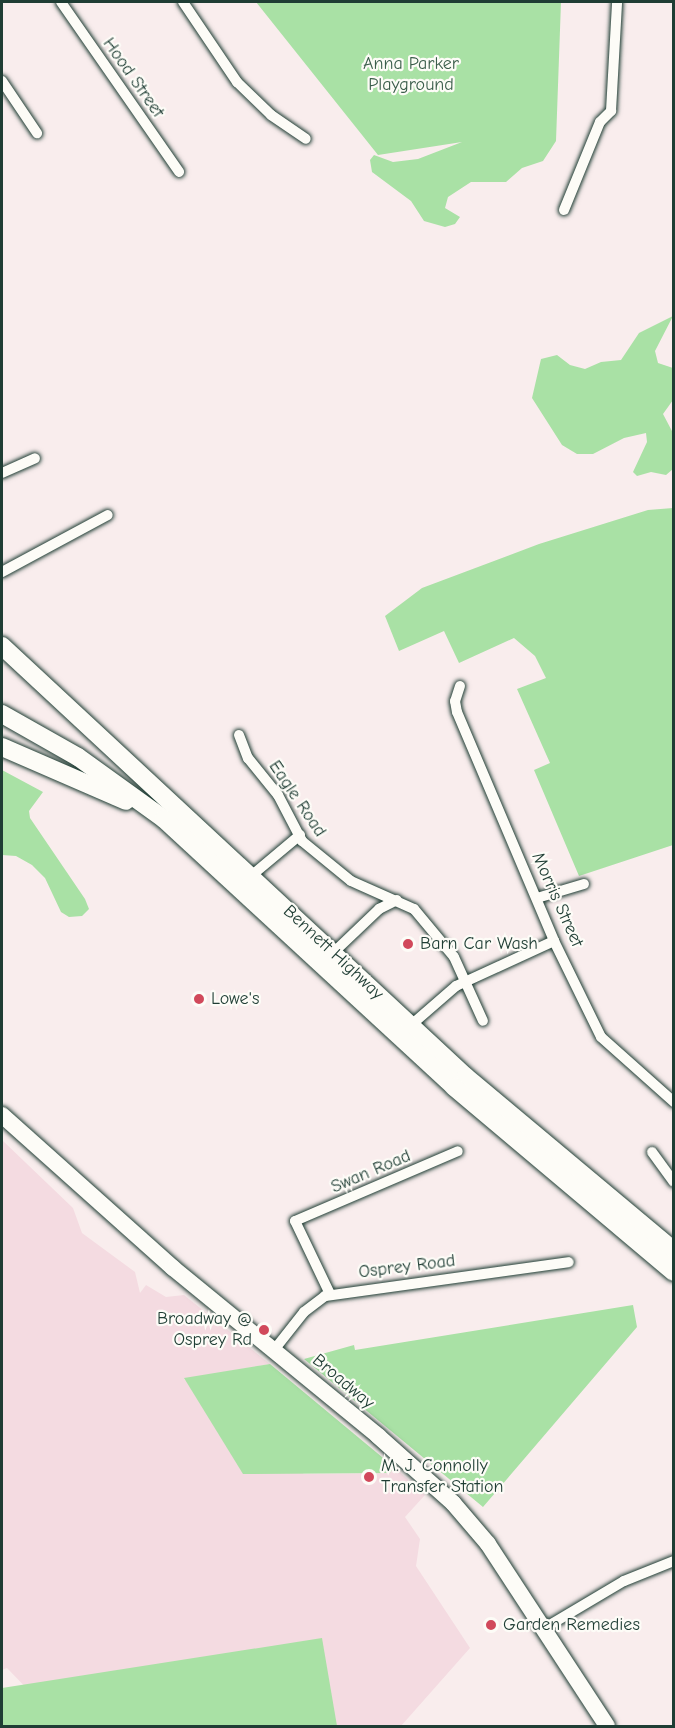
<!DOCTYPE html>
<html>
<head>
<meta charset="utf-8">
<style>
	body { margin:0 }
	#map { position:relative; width:675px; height:1728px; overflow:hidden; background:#f9eded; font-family:"Comic Neue",sans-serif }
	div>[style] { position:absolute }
	.built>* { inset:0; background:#f4dbe1 }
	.green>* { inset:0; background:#a9e1a5 }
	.roads { filter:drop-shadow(0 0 2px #1f3d34) drop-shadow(0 0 2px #1f3d34) }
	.street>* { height:10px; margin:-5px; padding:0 5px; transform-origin:5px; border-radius:5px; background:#fdfcf7 }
	.primary>* { height:16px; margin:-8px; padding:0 8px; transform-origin:8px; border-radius:8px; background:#fdfcf7 }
	.highway>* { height:18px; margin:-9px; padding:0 9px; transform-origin:9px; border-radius:9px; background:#fdfcf7 }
	.dots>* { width:16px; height:16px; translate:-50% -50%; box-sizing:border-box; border:3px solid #fdfcf7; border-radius:50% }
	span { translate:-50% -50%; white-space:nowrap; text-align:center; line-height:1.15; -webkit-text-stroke:4.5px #fdfcf7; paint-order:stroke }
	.park-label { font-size:18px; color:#3b5e4b }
	.street-label { font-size:18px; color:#1f3d34 }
	.poi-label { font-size:18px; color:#1f3d34 }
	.left { translate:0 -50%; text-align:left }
	.right { translate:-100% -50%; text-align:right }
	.frame { position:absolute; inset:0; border:3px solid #1f3d34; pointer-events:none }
</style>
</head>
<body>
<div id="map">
	<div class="built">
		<i style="clip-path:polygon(2px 1140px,73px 1208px,82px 1233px,135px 1272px,140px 1293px,146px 1285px,166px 1297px,184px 1295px,270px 1364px,184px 1379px,304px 1474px,389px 1473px,394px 1467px,425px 1495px,405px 1517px,420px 1539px,416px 1566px,470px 1648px,401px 1726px,237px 1726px,37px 1699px,7px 1668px,2px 1670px)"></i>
	</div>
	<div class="green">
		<i style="clip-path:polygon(256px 2px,561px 2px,556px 141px,543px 161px,522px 168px,506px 182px,471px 182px,448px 197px,445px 208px,460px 217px,455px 224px,445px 227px,424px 221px,411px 201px,372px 172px,370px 160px,374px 155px,393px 162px,418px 159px,462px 142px,378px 155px)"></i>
		<i style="clip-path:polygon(673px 316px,655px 351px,658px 363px,673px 368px,673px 400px,663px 414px,673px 433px,673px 469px,666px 475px,651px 472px,637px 476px,633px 472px,647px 442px,646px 433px,624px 438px,593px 454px,577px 454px,562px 445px,532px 398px,541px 359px,557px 355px,570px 365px,585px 369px,601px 362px,621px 360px,639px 333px)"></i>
		<i style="clip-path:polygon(673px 508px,673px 845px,579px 876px,534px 770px,550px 763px,517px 689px,546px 678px,535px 656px,514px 638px,459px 663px,444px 631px,399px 651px,385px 616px,422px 588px,539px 544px,648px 510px)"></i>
		<i style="clip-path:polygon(2px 770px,43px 792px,29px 811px,30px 818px,85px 899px,89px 909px,82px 916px,69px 917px,61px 912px,45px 878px,32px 865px,16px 856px,2px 855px)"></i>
		<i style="clip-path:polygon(633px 1305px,637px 1327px,483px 1507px,304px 1359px,354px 1345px,355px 1350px)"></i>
		<i style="clip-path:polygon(270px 1364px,394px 1467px,390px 1473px,243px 1474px,184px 1378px)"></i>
		<i style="clip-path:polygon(322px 1638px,337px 1726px,2px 1726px,2px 1688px)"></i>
	</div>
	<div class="roads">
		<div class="street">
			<i style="left:61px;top:2px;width:207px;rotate:55.2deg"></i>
			<i style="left:183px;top:2px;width:97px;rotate:56deg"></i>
			<i style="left:237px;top:82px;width:47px;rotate:44.1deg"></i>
			<i style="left:271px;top:115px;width:42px;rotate:34.4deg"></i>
			<i style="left:2px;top:81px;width:63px;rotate:56.1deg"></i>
			<i style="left:564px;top:210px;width:95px;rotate:-67.8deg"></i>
			<i style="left:600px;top:122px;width:16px;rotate:-45deg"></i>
			<i style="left:611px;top:111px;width:109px;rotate:-86.8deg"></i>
			<i style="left:2px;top:473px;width:36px;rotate:-24deg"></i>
			<i style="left:2px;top:572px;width:120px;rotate:-28.3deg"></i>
			<i style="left:460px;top:686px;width:16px;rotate:108deg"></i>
			<i style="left:455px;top:701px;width:11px;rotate:80deg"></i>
			<i style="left:457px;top:712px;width:249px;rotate:67deg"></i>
			<i style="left:554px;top:941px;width:107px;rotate:63.9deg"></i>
			<i style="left:601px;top:1037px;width:98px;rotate:41.7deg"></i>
			<i style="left:239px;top:735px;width:25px;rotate:69deg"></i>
			<i style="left:248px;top:758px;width:48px;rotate:51deg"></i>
			<i style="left:278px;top:795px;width:52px;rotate:62.4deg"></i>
			<i style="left:302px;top:841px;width:63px;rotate:39.2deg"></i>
			<i style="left:351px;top:881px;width:69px;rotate:24deg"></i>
			<i style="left:414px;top:909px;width:62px;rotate:50.2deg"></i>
			<i style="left:454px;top:957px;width:70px;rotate:65.6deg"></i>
			<i style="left:251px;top:876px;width:64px;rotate:-39.9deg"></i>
			<i style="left:537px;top:898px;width:49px;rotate:-16.6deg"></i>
			<i style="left:333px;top:953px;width:64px;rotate:-43.7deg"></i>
			<i style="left:379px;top:909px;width:20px;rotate:-27deg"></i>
			<i style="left:410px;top:1026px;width:61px;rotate:-41deg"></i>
			<i style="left:456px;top:986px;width:108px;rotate:-24.7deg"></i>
			<i style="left:652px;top:1152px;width:37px;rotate:54deg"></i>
			<i style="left:330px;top:1294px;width:81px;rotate:-115.6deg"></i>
			<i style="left:295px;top:1221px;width:177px;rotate:-23.2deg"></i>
			<i style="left:274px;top:1350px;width:48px;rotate:-51.7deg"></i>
			<i style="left:304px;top:1312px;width:26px;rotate:-37deg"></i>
			<i style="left:325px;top:1296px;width:246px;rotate:-7.9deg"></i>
			<i style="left:543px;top:1629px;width:94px;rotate:-30.7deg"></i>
			<i style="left:624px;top:1581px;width:54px;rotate:-21.8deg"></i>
		</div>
		<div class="primary">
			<i style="left:2px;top:1115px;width:229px;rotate:41.8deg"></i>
			<i style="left:173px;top:1268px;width:265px;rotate:39.3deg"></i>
			<i style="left:378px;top:1436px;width:101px;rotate:41.8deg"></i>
			<i style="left:453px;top:1503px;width:54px;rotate:49.5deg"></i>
			<i style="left:488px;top:1544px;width:217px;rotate:56.8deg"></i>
		</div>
		<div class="highway">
			<i style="left:2px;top:646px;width:633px;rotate:42.89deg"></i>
			<i style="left:466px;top:1077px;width:271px;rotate:39.9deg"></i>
			<i style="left:2px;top:714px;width:87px;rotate:29.5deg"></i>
			<i style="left:78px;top:757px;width:106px;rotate:35.8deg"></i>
			<i style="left:164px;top:819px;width:395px;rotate:42.7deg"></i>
			<i style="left:454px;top:1087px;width:287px;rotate:40.1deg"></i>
			<i style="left:2px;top:747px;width:135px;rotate:23.5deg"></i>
		</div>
	</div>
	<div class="dots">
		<i style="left:408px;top:944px;background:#d1495b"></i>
		<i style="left:199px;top:999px;background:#d1495b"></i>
		<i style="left:264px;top:1330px;background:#d1495b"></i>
		<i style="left:369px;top:1477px;background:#d1495b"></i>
		<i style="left:491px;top:1625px;background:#d1495b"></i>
	</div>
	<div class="park-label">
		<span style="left:411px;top:75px">Anna Parker<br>Playground</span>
	</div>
	<div class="street-label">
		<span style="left:133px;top:78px;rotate:55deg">Hood Street</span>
		<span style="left:297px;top:799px;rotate:56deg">Eagle Road</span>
		<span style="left:557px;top:900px;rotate:66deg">Morris Street</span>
		<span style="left:333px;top:953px;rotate:43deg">Bennett Highway</span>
		<span style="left:371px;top:1172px;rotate:-23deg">Swan Road</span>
		<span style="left:407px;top:1267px;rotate:-7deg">Osprey Road</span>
		<span style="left:343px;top:1382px;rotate:40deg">Broadway</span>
	</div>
	<div class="poi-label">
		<span class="left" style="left:420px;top:944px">Barn Car Wash</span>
		<span class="left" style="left:211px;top:999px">Lowe's</span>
		<span class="right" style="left:252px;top:1330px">Broadway @<br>Osprey Rd</span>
		<span class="left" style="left:381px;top:1477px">M. J. Connolly<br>Transfer Station</span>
		<span class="left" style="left:503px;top:1625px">Garden Remedies</span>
	</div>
	<div class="frame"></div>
</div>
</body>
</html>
